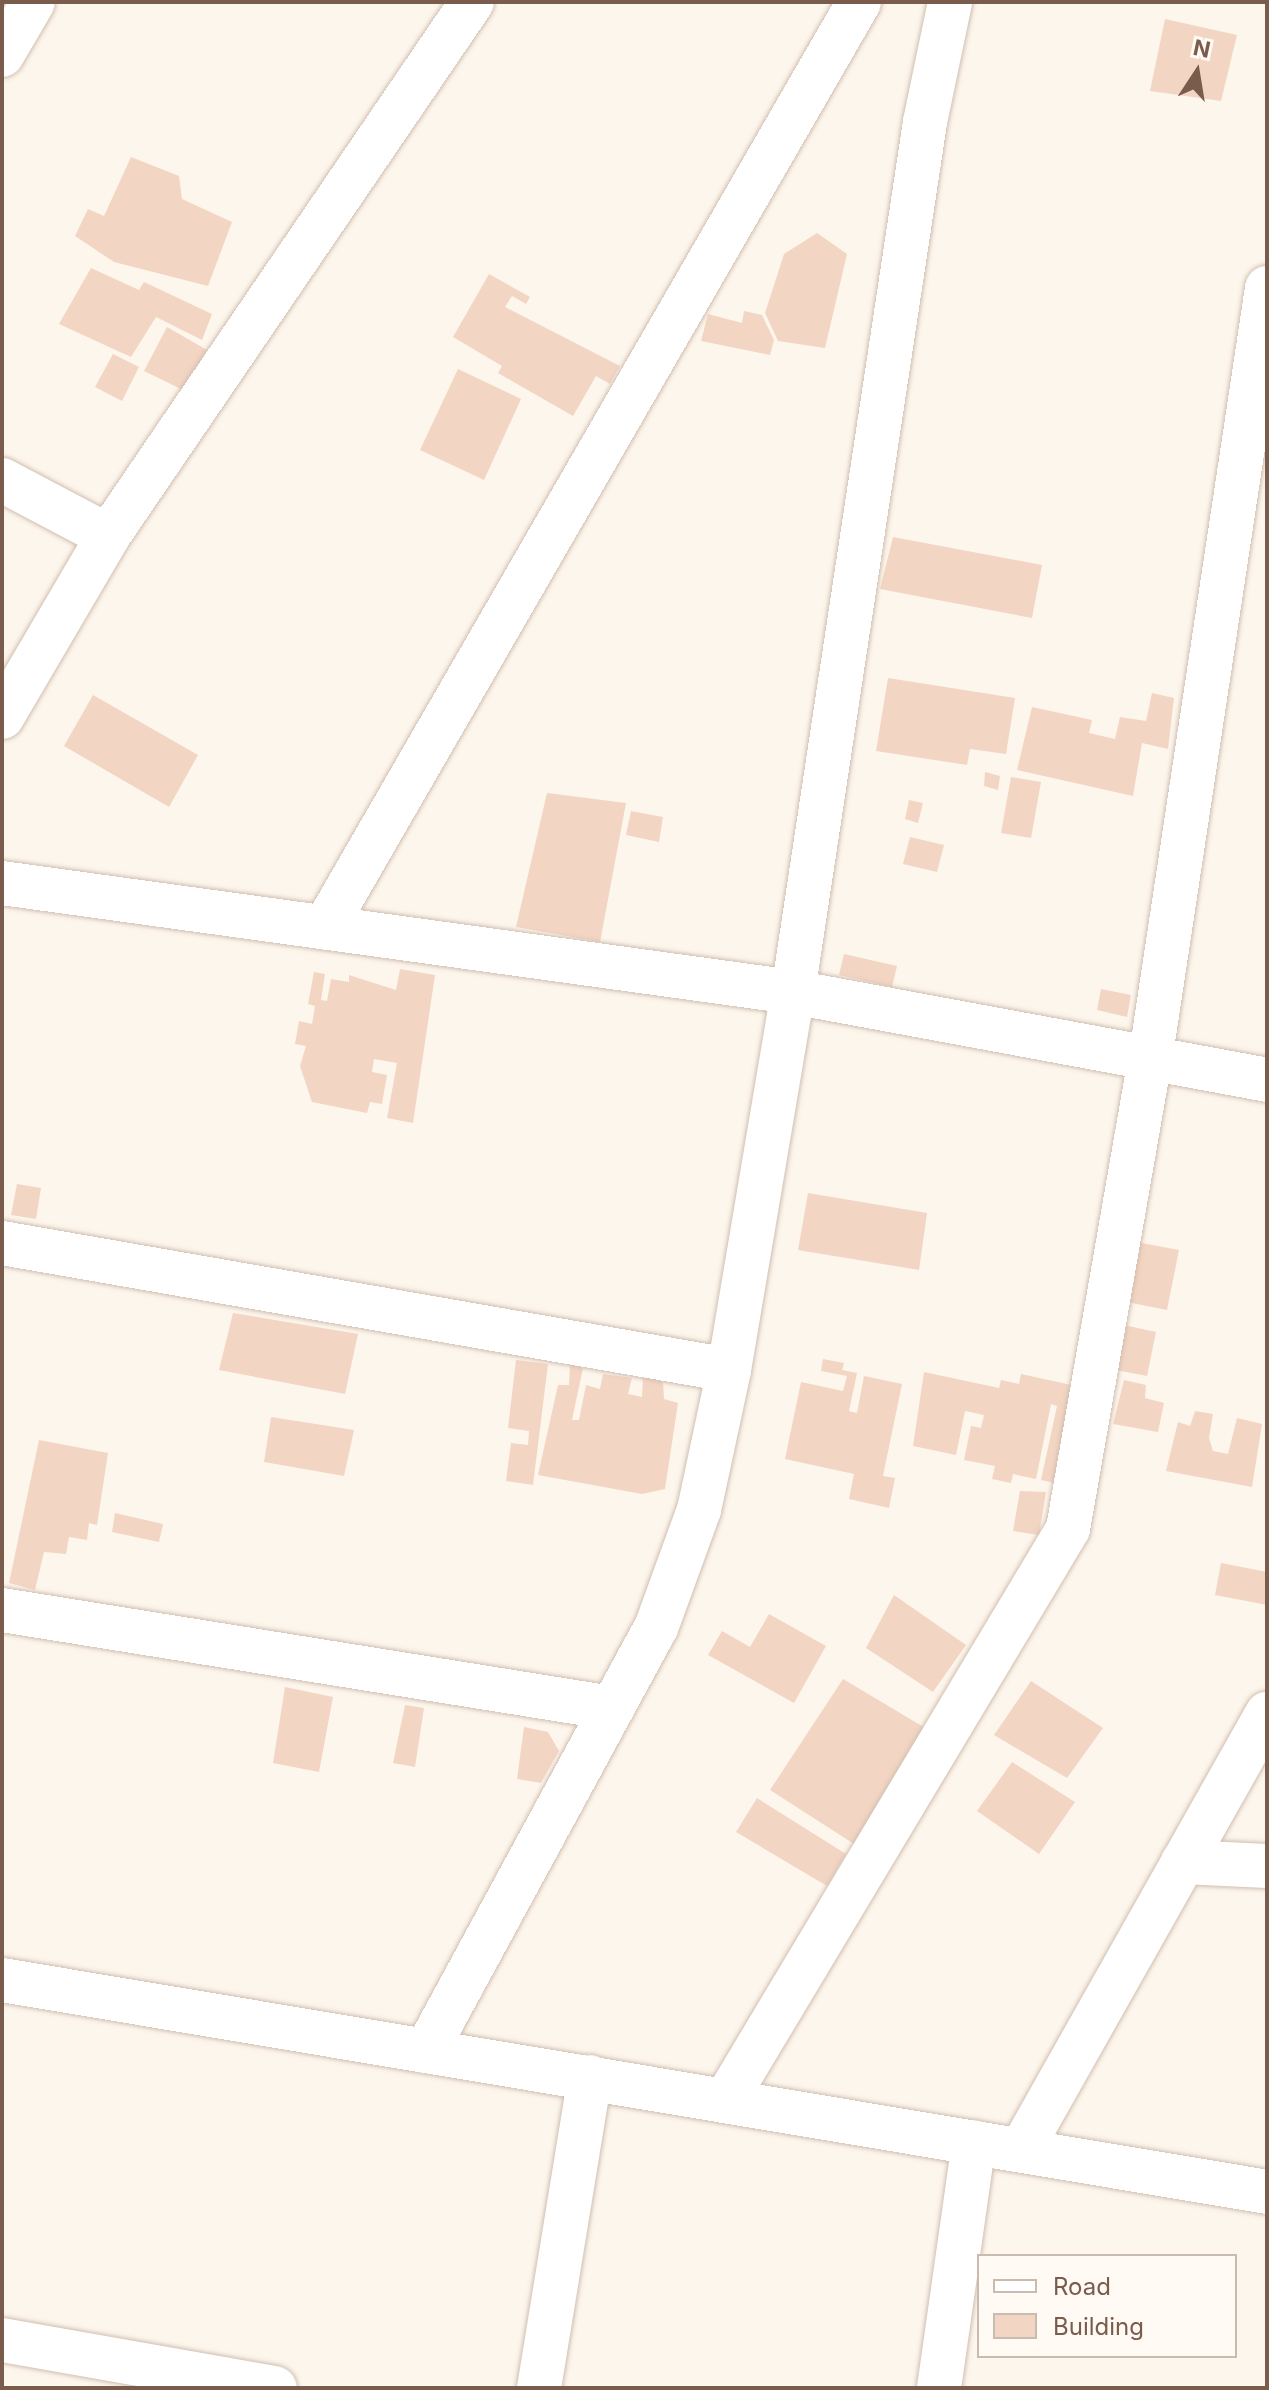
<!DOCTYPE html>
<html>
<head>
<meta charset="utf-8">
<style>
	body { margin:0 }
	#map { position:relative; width:1269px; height:2390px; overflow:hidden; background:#fdf6ec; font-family:Inter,sans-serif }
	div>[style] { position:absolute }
	.building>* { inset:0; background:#f3d5c3 }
	.roads { filter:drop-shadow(0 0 2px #d1beb0) drop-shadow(0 0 2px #d1beb0) }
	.minor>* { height:44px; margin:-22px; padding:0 22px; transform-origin:22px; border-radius:22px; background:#fff }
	span { translate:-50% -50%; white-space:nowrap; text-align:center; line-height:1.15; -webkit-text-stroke:8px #fffaf3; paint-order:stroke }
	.frame { position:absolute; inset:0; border:4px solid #7a5c4d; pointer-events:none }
	.legend { position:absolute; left:977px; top:2254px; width:260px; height:104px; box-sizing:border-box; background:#fffaf3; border:2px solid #cabbb1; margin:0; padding:10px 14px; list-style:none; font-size:24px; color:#7a5c4d }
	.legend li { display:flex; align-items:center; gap:16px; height:40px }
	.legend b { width:40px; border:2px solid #cabbb1 }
	.north { position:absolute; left:1157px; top:32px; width:80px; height:80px; -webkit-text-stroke:6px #fffaf3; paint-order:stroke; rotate:12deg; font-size:22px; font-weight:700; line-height:32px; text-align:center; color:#7a5c4d }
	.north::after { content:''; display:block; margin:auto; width:28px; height:36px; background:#7a5c4d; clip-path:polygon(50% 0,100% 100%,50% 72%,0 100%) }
</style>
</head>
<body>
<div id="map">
	<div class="building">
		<i style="clip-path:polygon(1165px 19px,1237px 35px,1221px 101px,1150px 91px)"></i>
		<i style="clip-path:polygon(131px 157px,179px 176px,182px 199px,232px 222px,208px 286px,114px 262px,75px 236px,88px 209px,104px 216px)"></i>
		<i style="clip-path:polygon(817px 233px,847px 254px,825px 348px,778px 341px,765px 313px,784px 254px)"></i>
		<i style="clip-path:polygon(91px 268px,139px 290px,144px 282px,212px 314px,202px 340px,156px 317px,131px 357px,59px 324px)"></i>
		<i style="clip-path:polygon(489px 274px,530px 297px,526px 304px,512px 296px,505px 307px,620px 366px,610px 384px,596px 376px,573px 416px,498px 373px,502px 366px,453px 337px)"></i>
		<i style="clip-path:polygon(744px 311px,762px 315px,774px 340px,770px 355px,701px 341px,708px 314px,742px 323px)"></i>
		<i style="clip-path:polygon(167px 327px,207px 350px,183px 390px,144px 371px)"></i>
		<i style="clip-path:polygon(113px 354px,139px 367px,122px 401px,95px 387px)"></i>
		<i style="clip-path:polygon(458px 369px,521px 399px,484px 480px,420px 450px)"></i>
		<i style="clip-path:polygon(893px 537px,1042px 565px,1032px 618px,880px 589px)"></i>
		<i style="clip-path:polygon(888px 678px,1015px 698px,1006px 754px,970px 749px,967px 765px,876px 751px)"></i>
		<i style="clip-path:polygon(1152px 693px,1174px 698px,1168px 749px,1142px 743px,1133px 796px,1017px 770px,1032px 707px,1092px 720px,1089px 733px,1115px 739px,1120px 717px,1146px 721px)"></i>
		<i style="clip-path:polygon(93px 695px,198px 755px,169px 807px,64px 746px)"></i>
		<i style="clip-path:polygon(985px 772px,1000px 776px,998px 790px,984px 786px)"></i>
		<i style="clip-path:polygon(1011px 777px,1041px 782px,1031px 838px,1001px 833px)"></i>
		<i style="clip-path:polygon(547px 793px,626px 803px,600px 942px,516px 927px)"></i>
		<i style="clip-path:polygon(909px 800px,923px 803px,918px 823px,905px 819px)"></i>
		<i style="clip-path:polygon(631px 811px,663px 817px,659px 842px,626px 835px)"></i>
		<i style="clip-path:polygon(910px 837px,944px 845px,937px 872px,903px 864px)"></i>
		<i style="clip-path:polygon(844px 954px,897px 966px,892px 987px,839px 975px)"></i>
		<i style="clip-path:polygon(400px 969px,435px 975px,413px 1123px,387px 1118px,397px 1063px,374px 1059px,372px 1072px,387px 1075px,382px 1104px,370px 1102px,367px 1113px,312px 1102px,300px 1066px,306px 1046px,295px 1044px,299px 1021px,312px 1024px,315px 1006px,308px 1004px,314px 972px,325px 974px,321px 1000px,327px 1001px,331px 979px,349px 982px,349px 975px,396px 990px)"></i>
		<i style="clip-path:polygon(1101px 989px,1131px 995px,1127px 1017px,1097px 1010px)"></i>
		<i style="clip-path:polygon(17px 1184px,41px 1188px,36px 1219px,11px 1215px)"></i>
		<i style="clip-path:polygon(808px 1193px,927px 1213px,919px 1270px,798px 1250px)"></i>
		<i style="clip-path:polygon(1131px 1241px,1179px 1250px,1167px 1310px,1122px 1301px)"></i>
		<i style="clip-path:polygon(233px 1313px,358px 1334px,345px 1394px,219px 1370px)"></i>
		<i style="clip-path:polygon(1124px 1325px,1156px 1332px,1147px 1376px,1116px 1370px)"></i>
		<i style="clip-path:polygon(823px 1359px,844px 1363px,842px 1370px,857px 1373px,849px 1411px,857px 1413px,864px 1376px,902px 1384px,883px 1476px,895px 1478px,889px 1508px,849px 1499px,854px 1474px,785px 1459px,801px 1382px,843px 1391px,847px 1376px,821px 1371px)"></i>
		<i style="clip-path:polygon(516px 1360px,548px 1364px,533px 1485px,506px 1481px,511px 1443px,528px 1445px,529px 1431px,508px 1428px)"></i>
		<i style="clip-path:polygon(570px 1364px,583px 1368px,572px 1420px,579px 1420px,586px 1385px,600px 1389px,603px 1374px,632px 1378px,628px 1394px,642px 1397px,643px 1376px,663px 1382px,664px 1399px,678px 1403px,665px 1489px,642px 1494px,538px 1475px,558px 1385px,569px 1385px)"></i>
		<i style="clip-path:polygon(924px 1372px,999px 1388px,1001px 1380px,1019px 1384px,1021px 1374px,1076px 1386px,1055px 1483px,1041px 1480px,1057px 1406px,1051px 1404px,1036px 1479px,1013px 1474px,1011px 1483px,992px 1479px,995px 1466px,964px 1460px,971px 1426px,981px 1428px,984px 1415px,965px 1411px,956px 1455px,913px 1446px)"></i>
		<i style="clip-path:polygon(1124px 1380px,1146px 1385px,1145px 1398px,1164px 1403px,1158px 1432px,1113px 1424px)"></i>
		<i style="clip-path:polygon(1195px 1411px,1213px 1414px,1209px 1438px,1213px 1451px,1228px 1454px,1237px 1418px,1262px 1424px,1252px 1487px,1166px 1471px,1178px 1422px,1190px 1426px)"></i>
		<i style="clip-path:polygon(271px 1417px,354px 1430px,344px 1476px,264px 1462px)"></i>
		<i style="clip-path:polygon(39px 1440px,108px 1453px,97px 1525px,89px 1523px,87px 1540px,69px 1537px,66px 1554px,44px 1552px,35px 1590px,9px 1583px)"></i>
		<i style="clip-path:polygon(1020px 1491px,1046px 1492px,1039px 1535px,1013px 1531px)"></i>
		<i style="clip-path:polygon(115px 1513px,163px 1524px,159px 1542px,112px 1532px)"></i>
		<i style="clip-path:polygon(1221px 1563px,1267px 1572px,1267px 1605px,1215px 1595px)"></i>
		<i style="clip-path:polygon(894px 1595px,966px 1645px,933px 1692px,866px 1648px)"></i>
		<i style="clip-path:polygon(769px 1614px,826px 1646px,794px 1703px,708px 1655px,722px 1631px,750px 1647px)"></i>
		<i style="clip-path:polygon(843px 1679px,927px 1729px,854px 1844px,770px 1790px)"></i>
		<i style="clip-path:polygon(1031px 1681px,1103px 1728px,1067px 1778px,994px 1735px)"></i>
		<i style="clip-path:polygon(285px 1687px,333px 1697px,319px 1772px,273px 1763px)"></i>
		<i style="clip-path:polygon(405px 1705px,424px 1708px,415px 1767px,393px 1763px)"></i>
		<i style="clip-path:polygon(524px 1727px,548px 1732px,559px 1751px,541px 1783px,517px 1779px)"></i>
		<i style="clip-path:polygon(1012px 1762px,1075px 1802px,1039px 1854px,977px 1811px)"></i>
		<i style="clip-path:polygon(757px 1798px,846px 1854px,827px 1886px,736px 1832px)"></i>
	</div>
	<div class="roads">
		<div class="minor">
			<i style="left:2px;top:55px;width:61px;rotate:-59.7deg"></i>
			<i style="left:2px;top:480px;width:120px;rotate:27.8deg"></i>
			<i style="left:2px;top:717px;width:210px;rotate:-59.6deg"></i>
			<i style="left:108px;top:536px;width:646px;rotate:-55.72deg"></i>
			<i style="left:2px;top:883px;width:798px;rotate:7.85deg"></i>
			<i style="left:793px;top:992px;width:482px;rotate:10.5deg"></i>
			<i style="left:325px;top:927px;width:1068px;rotate:-60deg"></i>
			<i style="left:2px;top:1243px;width:738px;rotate:9.91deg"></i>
			<i style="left:2px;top:1610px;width:618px;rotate:9.13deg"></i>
			<i style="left:1183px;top:1862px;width:84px;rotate:2.7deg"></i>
			<i style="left:2px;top:1980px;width:1283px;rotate:9.51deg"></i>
			<i style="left:426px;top:2051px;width:481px;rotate:-61.5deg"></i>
			<i style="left:656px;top:1628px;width:126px;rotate:-70deg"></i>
			<i style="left:699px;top:1510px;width:143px;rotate:-77.9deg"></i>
			<i style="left:729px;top:1370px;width:383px;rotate:-80.4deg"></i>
			<i style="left:793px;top:992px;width:880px;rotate:-81.37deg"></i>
			<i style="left:925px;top:122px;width:123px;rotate:-78.2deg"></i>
			<i style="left:727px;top:2098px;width:663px;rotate:-59.07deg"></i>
			<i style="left:1068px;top:1529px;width:475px;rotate:-80.1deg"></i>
			<i style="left:1150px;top:1061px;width:782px;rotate:-81.39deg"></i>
			<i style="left:1021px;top:2150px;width:501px;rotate:-60.57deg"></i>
			<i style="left:2px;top:2340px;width:277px;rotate:10deg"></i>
			<i style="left:539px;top:2388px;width:315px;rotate:-80.7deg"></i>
			<i style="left:939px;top:2388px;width:248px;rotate:-81.9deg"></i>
		</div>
	</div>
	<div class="frame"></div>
	<ul class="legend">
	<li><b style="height:10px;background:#fff"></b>Road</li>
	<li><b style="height:22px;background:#f3d5c3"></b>Building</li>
	</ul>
	<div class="north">N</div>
</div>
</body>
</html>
